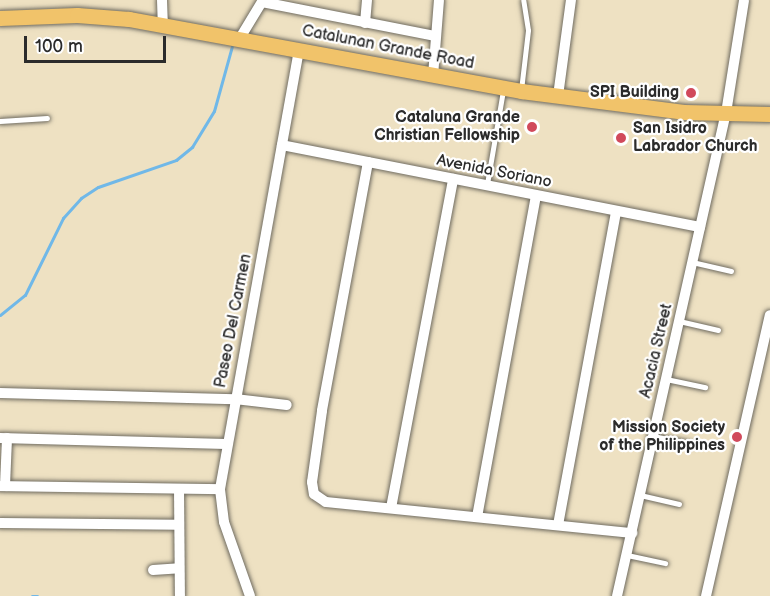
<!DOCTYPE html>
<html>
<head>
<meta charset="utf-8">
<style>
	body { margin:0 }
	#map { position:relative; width:770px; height:596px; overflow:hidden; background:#eee1c2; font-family:"Balsamiq Sans",sans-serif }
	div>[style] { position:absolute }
	.stream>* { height:3px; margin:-1.5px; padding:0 1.5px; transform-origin:1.5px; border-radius:1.5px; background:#70b8e8 }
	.roads { filter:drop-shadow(0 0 2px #6f6b60) drop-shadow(0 0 2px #6f6b60) }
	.service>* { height:5px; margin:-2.5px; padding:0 2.5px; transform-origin:2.5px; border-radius:2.5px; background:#fff }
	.minor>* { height:10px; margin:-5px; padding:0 5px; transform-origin:5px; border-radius:5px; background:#fff }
	.primary>* { height:15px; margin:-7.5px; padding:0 7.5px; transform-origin:7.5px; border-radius:7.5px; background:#f1c36a }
	.dots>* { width:16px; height:16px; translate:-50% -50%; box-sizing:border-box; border:3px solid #fff; border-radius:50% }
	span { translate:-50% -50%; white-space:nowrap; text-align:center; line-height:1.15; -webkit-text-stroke:4.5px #fff; paint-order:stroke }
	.street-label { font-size:16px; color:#2b2b2b }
	.poi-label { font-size:16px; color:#2b2b2b; font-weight:700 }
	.right { translate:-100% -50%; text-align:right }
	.left { translate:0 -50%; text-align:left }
	.scale { position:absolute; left:24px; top:36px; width:142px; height:27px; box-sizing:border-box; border:3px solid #2b2b2b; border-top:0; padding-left:8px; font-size:18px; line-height:21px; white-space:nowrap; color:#2b2b2b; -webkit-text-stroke:4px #fff; paint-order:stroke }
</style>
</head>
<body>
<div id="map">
	<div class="stream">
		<i style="left:0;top:315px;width:32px;rotate:-39deg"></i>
		<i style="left:25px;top:295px;width:86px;rotate:-63.7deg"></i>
		<i style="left:63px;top:218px;width:27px;rotate:-48deg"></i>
		<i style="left:81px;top:198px;width:20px;rotate:-33deg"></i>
		<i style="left:98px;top:187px;width:83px;rotate:-19.1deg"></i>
		<i style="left:176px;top:160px;width:21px;rotate:-39deg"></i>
		<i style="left:192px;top:147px;width:42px;rotate:-58.6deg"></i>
		<i style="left:214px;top:111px;width:67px;rotate:-74.5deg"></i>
		<i style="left:32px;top:596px;width:5px"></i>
	</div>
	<div class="roads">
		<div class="service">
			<i style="left:521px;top:90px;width:60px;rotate:-83.3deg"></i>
			<i style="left:528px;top:30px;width:30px;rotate:-99deg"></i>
			<i style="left:0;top:121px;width:47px;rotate:-3.7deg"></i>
			<i style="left:487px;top:184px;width:95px;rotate:-80.3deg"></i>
			<i style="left:692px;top:262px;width:40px;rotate:13deg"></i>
			<i style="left:679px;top:321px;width:40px;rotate:13deg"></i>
			<i style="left:666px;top:379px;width:40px;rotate:12deg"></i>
			<i style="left:653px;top:436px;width:40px;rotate:12deg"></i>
			<i style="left:640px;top:495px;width:40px;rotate:13deg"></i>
			<i style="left:627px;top:555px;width:39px;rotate:12deg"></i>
		</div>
		<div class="minor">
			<i style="left:162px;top:0;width:24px;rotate:88deg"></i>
			<i style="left:262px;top:2px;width:177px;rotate:11.1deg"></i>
			<i style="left:365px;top:23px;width:23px;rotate:-85deg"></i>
			<i style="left:240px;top:38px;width:44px;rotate:-58.8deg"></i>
			<i style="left:433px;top:76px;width:76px;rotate:-85.5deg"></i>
			<i style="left:558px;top:96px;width:97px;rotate:-82.3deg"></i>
			<i style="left:282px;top:145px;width:426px;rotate:11.1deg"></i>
			<i style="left:368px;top:162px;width:253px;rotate:100.5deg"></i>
			<i style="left:322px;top:411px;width:72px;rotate:98deg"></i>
			<i style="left:312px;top:482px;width:12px;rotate:81deg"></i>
			<i style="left:314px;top:494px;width:14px;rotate:34deg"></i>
			<i style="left:326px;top:502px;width:308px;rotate:5.8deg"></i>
			<i style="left:0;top:393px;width:235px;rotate:1.5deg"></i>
			<i style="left:235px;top:399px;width:52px;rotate:6.6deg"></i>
			<i style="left:0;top:438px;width:226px;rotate:1.5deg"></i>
			<i style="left:0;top:486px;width:220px;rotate:0.8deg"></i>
			<i style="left:5px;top:486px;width:48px;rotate:-87.6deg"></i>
			<i style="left:179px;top:489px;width:107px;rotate:89.5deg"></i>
			<i style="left:391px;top:508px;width:335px;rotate:-79.3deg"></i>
			<i style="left:477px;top:517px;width:327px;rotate:-79.6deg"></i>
			<i style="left:0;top:523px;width:178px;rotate:0.6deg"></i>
			<i style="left:558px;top:525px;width:319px;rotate:-79.5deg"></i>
			<i style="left:153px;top:570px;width:26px;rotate:-4deg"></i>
			<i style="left:250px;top:596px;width:78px;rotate:-109.4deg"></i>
			<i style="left:224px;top:522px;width:33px;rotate:-97deg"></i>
			<i style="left:220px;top:489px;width:447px;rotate:-79.8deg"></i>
			<i style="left:617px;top:596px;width:495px;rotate:-77.3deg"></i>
			<i style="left:726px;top:113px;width:114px;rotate:-80.9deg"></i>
			<i style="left:706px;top:596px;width:288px;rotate:-77.2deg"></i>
		</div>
		<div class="primary">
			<i style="left:0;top:18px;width:77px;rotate:-2.2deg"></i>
			<i style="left:77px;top:15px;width:52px;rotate:4.4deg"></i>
			<i style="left:129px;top:19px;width:399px;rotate:10.4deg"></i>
			<i style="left:521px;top:91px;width:164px;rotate:7.3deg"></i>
			<i style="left:684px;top:112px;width:86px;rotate:1.3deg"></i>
		</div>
	</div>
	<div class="dots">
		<i style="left:691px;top:93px;background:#d1495b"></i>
		<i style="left:532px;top:127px;background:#d1495b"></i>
		<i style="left:621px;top:138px;background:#d1495b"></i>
		<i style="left:737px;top:437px;background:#d1495b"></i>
	</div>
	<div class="street-label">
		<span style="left:388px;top:48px;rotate:11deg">Catalunan Grande Road</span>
		<span style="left:494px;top:172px;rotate:11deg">Avenida Soriano</span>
		<span style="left:234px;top:321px;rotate:-79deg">Paseo Del Carmen</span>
		<span style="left:657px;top:351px;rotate:-77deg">Acacia Street</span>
	</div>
	<div class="poi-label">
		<span class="right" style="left:679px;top:93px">SPI Building</span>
		<span class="right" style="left:520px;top:127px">Cataluna Grande<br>Christian Fellowship</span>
		<span class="left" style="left:633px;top:138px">San Isidro<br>Labrador Church</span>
		<span class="right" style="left:725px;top:437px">Mission Society<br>of the Philippines</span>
	</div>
	<div class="scale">100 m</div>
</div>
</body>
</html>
